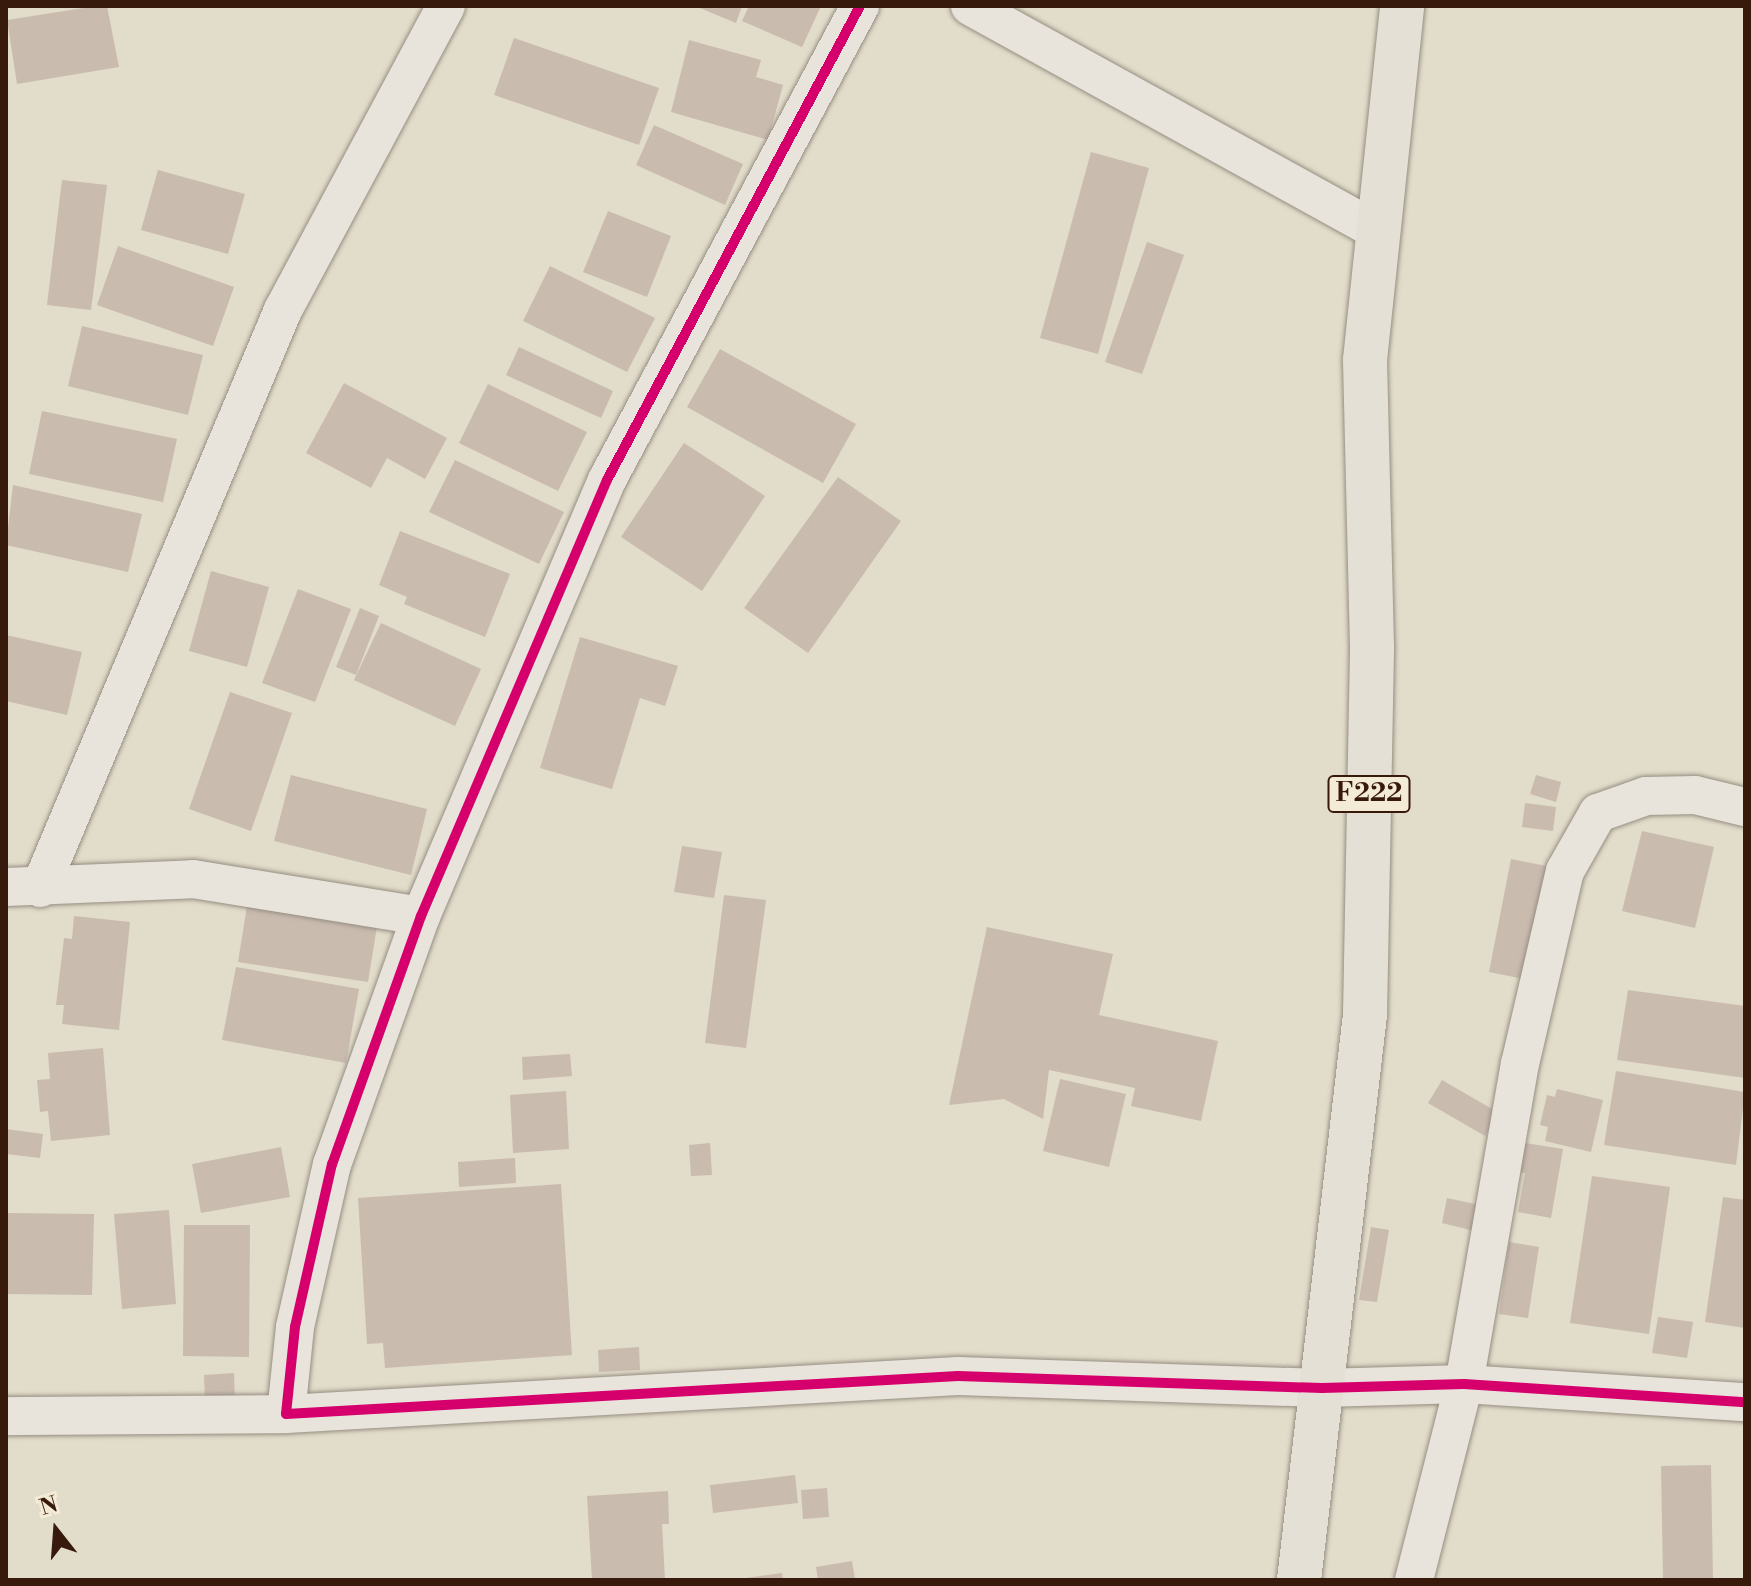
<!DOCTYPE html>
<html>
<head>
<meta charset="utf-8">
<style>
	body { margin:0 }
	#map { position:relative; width:1751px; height:1586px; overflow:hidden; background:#e2dcca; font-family:"Libre Bodoni",serif }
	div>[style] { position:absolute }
	.building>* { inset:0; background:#cabbaf }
	.roads { filter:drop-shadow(0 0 2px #968e82) drop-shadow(0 0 2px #968e82) }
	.minor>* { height:38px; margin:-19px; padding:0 19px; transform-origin:19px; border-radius:19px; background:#e8e4dc }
	.primary>* { height:44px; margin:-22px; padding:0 22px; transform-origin:22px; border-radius:22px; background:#e5e0d6 }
	.cycleway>* { height:10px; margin:-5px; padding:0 5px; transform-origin:5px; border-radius:5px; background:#d6006c }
	span { translate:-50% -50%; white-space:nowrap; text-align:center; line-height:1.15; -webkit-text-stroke:6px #f3ebd5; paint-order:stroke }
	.shield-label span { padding:2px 6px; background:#f3ebd5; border:2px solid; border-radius:6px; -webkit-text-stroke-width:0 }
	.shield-label { font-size:26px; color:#381a0d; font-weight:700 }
	.frame { position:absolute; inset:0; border:8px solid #381a0d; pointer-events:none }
	.north { position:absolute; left:16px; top:1490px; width:80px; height:80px; -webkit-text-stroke:6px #f3ebd5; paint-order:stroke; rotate:343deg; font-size:22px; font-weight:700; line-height:32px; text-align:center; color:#381a0d }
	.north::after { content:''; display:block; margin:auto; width:28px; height:36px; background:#381a0d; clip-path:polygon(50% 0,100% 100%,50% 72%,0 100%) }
</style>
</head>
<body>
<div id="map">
	<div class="building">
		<i style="clip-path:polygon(96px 6px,107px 6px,119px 67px,17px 84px,7px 20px)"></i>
		<i style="clip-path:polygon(695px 6px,742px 6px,736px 23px)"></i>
		<i style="clip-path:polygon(749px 6px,821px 6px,802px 47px,742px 21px)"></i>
		<i style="clip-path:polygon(514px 38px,659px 88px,639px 145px,494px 95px)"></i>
		<i style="clip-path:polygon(689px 40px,761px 60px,756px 77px,783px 85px,768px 140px,671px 112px)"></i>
		<i style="clip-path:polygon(654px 125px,743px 164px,725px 205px,636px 165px)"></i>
		<i style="clip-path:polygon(1091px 152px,1149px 168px,1098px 354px,1040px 338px)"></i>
		<i style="clip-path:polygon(158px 170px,245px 194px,228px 254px,141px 230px)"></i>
		<i style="clip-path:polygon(62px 180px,107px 185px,91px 310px,47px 305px)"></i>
		<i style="clip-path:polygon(608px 211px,671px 236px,647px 297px,583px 272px)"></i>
		<i style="clip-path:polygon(1147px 242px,1184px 255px,1142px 374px,1105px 362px)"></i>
		<i style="clip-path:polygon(118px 246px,234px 287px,213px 346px,97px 305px)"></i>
		<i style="clip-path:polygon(550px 266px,655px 318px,627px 372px,523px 321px)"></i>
		<i style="clip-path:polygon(82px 326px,203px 355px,188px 415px,68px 386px)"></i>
		<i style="clip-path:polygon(519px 347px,613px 391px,601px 418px,506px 375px)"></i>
		<i style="clip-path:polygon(720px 349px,856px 424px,823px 483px,687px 407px)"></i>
		<i style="clip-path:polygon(344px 383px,447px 438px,425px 479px,387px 458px,371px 488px,306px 453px)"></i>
		<i style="clip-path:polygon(488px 384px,587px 432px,558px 491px,459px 443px)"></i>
		<i style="clip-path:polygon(42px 411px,177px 439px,163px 502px,29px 474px)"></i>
		<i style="clip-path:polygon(684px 443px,765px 496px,702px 591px,621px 537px)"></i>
		<i style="clip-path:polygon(455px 460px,564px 512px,539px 564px,429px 512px)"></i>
		<i style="clip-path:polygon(838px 477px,901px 521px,808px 653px,744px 608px)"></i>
		<i style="clip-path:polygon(13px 485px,142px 514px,128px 572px,6px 545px)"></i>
		<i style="clip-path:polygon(400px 531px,510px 574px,485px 637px,404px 604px,407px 597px,379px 585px)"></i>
		<i style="clip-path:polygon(211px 571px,269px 587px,247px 667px,189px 651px)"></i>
		<i style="clip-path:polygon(298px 589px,351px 609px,315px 702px,262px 683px)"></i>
		<i style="clip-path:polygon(360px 608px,379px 616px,356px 675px,336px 667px)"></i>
		<i style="clip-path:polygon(381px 623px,481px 669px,455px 726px,354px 680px)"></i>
		<i style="clip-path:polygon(6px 635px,82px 652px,67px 715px,6px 701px)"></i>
		<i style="clip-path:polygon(580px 637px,678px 666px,665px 706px,640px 698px,612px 789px,540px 768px)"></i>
		<i style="clip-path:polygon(230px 692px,292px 713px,251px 831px,189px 809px)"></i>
		<i style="clip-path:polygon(291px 775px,427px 809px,411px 875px,274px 841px)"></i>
		<i style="clip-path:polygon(1536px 775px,1561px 782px,1556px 802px,1530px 794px)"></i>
		<i style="clip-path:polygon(1525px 803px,1556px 807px,1553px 831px,1522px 827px)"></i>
		<i style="clip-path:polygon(1642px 831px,1714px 847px,1695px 928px,1622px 911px)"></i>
		<i style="clip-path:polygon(682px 846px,722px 852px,714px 898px,674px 892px)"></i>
		<i style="clip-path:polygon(1511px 859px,1546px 866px,1524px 979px,1489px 972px)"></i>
		<i style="clip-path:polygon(724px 895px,766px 900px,746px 1048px,705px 1043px)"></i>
		<i style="clip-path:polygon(248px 900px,378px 920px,368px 982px,238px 962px)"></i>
		<i style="clip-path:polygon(74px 916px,130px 922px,119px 1030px,62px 1024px,64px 1005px,56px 1005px,64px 938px,72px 939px)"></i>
		<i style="clip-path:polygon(987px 927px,1113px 954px,1099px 1015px,1218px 1041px,1201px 1121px,1131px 1106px,1135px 1088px,1049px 1070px,1043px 1119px,1004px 1099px,949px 1105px)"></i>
		<i style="clip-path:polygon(236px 967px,359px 989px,346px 1063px,222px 1040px)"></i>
		<i style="clip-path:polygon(1628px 990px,1745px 1006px,1745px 1078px,1617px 1060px)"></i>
		<i style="clip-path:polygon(103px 1048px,110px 1135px,51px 1141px,48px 1111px,40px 1112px,37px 1080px,50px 1079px,48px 1053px)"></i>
		<i style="clip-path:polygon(570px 1054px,572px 1076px,523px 1080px,522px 1057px)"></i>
		<i style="clip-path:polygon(1616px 1071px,1745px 1092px,1736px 1165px,1604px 1145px)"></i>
		<i style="clip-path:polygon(1060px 1079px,1126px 1094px,1109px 1167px,1043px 1151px)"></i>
		<i style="clip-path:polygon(1442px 1080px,1499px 1113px,1485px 1136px,1428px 1103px)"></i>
		<i style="clip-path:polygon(1557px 1089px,1603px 1100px,1591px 1152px,1545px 1141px,1548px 1127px,1540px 1125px,1547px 1095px,1555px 1097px)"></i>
		<i style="clip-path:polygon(566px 1091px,569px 1149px,513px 1153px,510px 1095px)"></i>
		<i style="clip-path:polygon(6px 1129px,43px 1134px,40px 1158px,6px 1154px)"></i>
		<i style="clip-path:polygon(1520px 1142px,1563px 1149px,1551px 1218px,1518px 1212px,1525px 1173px,1515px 1171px)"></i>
		<i style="clip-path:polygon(710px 1143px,712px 1175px,691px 1176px,689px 1145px)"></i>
		<i style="clip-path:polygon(281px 1147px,290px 1197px,201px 1213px,192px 1164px)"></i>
		<i style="clip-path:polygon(515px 1158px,516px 1183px,459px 1187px,458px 1162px)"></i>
		<i style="clip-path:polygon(1592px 1176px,1670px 1187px,1649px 1334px,1570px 1323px)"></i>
		<i style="clip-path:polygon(561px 1184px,572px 1355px,385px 1368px,383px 1343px,367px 1344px,358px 1198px)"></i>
		<i style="clip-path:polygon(1723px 1197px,1745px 1200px,1745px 1328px,1705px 1322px)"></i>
		<i style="clip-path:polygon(1447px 1198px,1484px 1206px,1478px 1232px,1442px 1223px)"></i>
		<i style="clip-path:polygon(169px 1210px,176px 1304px,122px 1309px,114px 1214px)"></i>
		<i style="clip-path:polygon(6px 1213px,94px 1214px,92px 1295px,6px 1294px)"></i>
		<i style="clip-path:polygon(184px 1225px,250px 1225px,249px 1357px,183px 1356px)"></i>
		<i style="clip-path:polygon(1371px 1227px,1389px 1230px,1377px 1302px,1359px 1300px)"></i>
		<i style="clip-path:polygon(1509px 1242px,1539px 1247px,1528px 1318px,1499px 1314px)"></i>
		<i style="clip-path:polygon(1658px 1317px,1693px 1322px,1687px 1358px,1652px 1353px)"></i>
		<i style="clip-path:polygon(639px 1347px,640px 1370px,599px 1372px,598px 1350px)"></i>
		<i style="clip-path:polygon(234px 1373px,235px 1401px,205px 1402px,204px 1375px)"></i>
		<i style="clip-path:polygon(1711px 1465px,1713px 1580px,1663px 1580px,1661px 1466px)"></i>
		<i style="clip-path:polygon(795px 1475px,798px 1503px,713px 1513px,710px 1485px)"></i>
		<i style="clip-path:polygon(827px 1488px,829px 1517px,803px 1519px,801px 1490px)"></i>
		<i style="clip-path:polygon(668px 1491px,669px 1524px,662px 1524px,665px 1580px,592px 1580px,587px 1496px)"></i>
		<i style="clip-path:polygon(852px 1561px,855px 1580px,818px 1580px,816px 1567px)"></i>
		<i style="clip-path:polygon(782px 1573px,783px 1580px,746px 1580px,746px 1578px)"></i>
	</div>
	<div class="roads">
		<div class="minor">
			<i style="left:860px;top:6px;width:537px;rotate:118.09deg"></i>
			<i style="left:607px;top:480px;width:474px;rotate:113.1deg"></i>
			<i style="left:421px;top:916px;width:263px;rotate:109.7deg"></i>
			<i style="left:332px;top:1164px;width:167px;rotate:102.8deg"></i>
			<i style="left:295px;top:1327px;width:87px;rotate:95.9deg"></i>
			<i style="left:286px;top:1414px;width:673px;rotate:-3.24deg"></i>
			<i style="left:958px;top:1376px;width:364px;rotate:1.9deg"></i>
			<i style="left:1322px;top:1388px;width:142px;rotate:-1.6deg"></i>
			<i style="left:1464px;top:1384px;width:282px;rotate:3.7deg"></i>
			<i style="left:970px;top:6px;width:465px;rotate:28.9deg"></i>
			<i style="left:6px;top:887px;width:187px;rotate:-2.4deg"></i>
			<i style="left:193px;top:879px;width:231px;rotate:9.2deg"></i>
			<i style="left:40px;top:888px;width:627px;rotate:-67.2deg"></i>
			<i style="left:283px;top:310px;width:345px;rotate:-61.8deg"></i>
			<i style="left:6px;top:1416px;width:280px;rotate:-0.4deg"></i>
			<i style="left:1414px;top:1580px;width:202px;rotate:-75.7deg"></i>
			<i style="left:1464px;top:1384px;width:325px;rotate:-80.1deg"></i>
			<i style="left:1520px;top:1064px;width:198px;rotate:-76.9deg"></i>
			<i style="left:1565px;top:871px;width:67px;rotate:-60.4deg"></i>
			<i style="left:1598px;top:813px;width:51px;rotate:-19.5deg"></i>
			<i style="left:1646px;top:796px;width:49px;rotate:-1.2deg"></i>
			<i style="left:1695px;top:795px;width:51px;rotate:13.5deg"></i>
		</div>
		<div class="primary">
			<i style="left:1299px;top:1580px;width:569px;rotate:-83.34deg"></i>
			<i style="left:1365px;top:1015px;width:368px;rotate:-88.9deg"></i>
			<i style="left:1372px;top:647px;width:287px;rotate:-91.4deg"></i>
			<i style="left:1365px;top:360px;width:356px;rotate:-84deg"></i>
		</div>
	</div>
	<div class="cycleway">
		<i style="left:860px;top:6px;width:537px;rotate:118.09deg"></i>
		<i style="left:607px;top:480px;width:474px;rotate:113.1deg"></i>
		<i style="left:421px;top:916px;width:263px;rotate:109.7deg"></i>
		<i style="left:332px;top:1164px;width:167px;rotate:102.8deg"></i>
		<i style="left:295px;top:1327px;width:87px;rotate:95.9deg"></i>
		<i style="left:286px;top:1414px;width:673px;rotate:-3.24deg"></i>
		<i style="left:958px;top:1376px;width:364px;rotate:1.9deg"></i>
		<i style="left:1322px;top:1388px;width:142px;rotate:-1.6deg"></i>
		<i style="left:1464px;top:1384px;width:282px;rotate:3.7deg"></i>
	</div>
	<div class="shield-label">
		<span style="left:1369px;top:794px">F222</span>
	</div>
	<div class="frame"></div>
	<div class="north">N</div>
</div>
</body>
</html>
